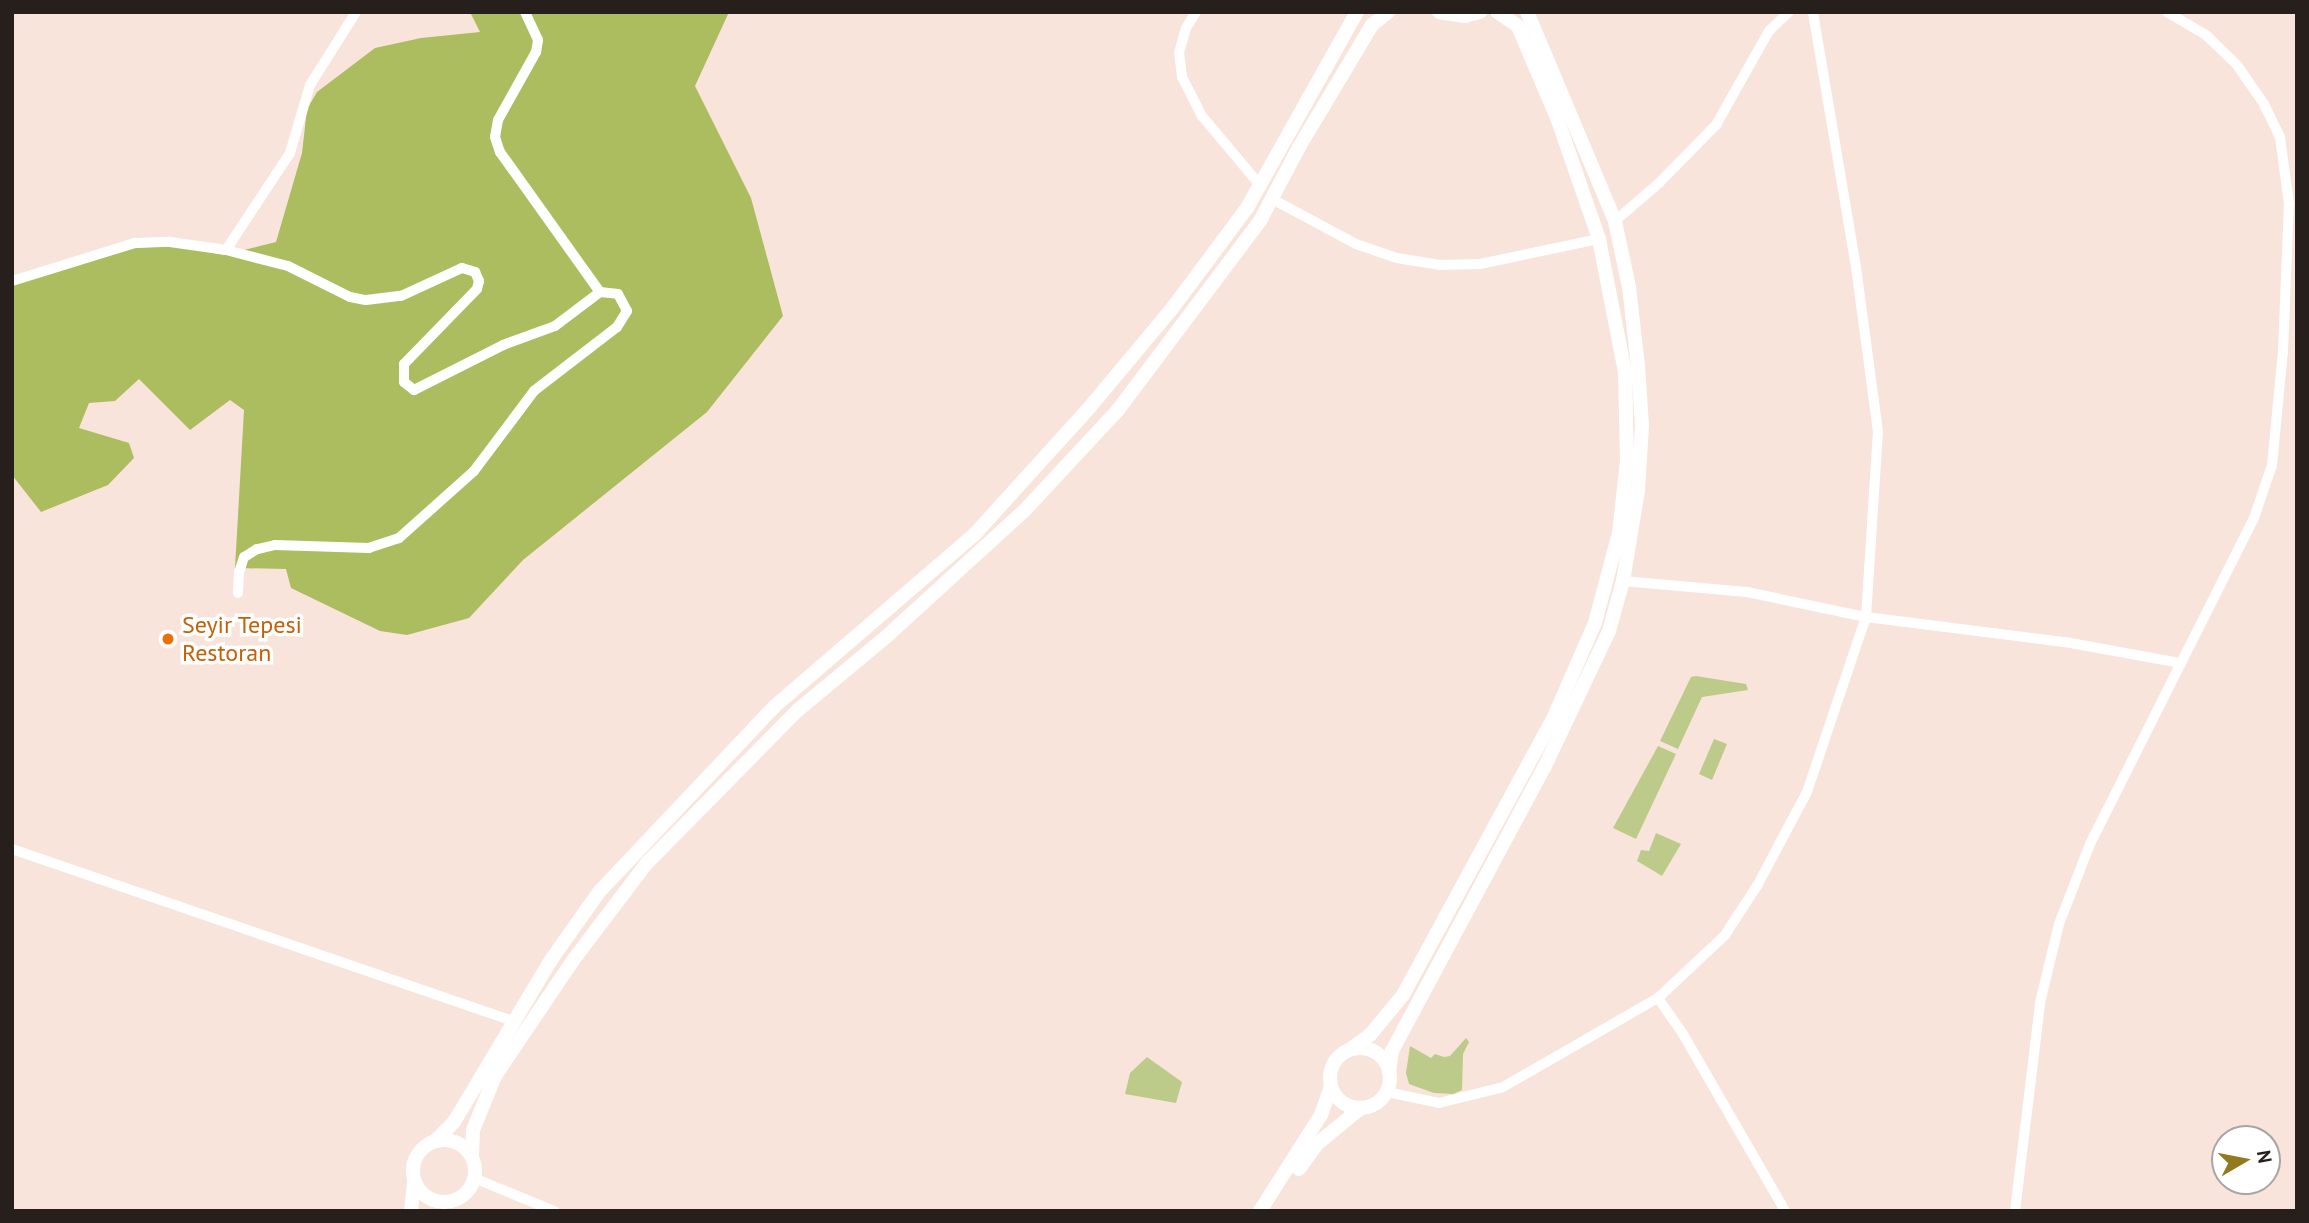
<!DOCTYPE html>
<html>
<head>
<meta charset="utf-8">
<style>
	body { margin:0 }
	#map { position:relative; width:2309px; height:1223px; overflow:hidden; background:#f8e4db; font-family:"PT Sans",sans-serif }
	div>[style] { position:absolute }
	.green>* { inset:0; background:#bdcb8a }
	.forest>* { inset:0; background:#acbd5f }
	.minor>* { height:10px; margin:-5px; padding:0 5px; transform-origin:5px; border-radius:5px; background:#fff }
	.tertiary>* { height:14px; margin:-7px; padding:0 7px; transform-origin:7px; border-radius:7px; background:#fff }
	.tertiary>.ring { margin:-7px; padding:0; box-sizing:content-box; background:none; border:14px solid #fff; border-radius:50% }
	.dots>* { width:19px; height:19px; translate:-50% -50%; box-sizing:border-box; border:4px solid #fff; border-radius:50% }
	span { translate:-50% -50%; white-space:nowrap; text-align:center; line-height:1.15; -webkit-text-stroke:7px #fff; paint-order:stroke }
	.food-label { font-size:24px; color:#c56008 }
	.left { translate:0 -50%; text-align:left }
	.frame { position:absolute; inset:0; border:14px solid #261f1c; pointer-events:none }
	.north { position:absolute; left:2211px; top:1125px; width:70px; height:70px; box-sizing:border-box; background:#fff; border:2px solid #a8a5a4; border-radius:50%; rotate:80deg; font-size:19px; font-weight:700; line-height:28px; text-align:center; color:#261f1c }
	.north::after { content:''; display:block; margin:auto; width:24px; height:32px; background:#927a21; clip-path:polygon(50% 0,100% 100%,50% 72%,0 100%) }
</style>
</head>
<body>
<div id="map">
	<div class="green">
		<i style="clip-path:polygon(1696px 676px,1746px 684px,1748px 690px,1702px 697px,1678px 749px,1660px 741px,1691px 677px)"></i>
		<i style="clip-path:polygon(1714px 739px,1727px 744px,1712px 780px,1699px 774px)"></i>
		<i style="clip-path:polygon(1658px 746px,1676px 754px,1636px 839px,1613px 828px)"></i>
		<i style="clip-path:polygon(1656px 833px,1681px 844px,1662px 876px,1637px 861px,1641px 850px,1649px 851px)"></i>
		<i style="clip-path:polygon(1466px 1038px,1469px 1042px,1463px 1054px,1462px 1090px,1453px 1094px,1434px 1093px,1409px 1084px,1406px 1073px,1410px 1046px,1431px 1058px,1435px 1054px,1444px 1057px,1450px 1056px)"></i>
		<i style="clip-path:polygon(1147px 1057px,1182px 1082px,1176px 1103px,1125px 1094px,1130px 1073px)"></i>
	</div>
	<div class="forest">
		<i style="clip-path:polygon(470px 12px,729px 12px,695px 86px,751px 198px,783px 316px,707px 412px,523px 560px,469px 618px,407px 635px,380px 631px,291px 588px,286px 569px,235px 568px,244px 410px,230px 400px,190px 430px,139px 379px,115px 401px,89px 403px,79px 428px,129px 443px,134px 458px,108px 485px,41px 512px,12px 475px,12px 279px,129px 248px,177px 246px,224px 255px,276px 242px,302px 153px,307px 109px,317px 92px,375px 48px,421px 38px,480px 32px)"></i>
	</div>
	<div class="minor">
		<i style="left:525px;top:12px;width:31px;rotate:65deg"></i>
		<i style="left:538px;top:40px;width:12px;rotate:99deg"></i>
		<i style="left:536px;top:52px;width:78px;rotate:119.2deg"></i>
		<i style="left:498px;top:120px;width:17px;rotate:100deg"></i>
		<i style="left:495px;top:137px;width:16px;rotate:72deg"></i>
		<i style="left:500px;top:152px;width:172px;rotate:54.5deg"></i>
		<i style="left:1196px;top:12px;width:19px;rotate:122deg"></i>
		<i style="left:1186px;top:28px;width:25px;rotate:106deg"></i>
		<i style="left:1179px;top:52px;width:25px;rotate:83deg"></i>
		<i style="left:1182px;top:77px;width:44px;rotate:62.9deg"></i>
		<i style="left:1202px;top:116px;width:90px;rotate:50deg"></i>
		<i style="left:1272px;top:199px;width:95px;rotate:28.2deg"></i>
		<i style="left:1356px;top:244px;width:43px;rotate:18.9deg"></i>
		<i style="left:1397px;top:258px;width:44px;rotate:9.2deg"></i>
		<i style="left:1440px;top:265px;width:40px;rotate:-1.4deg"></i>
		<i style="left:1480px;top:264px;width:122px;rotate:-11.9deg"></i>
		<i style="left:1615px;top:221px;width:57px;rotate:-40.7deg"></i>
		<i style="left:1658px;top:184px;width:83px;rotate:-45.5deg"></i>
		<i style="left:1716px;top:125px;width:108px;rotate:-60.6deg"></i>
		<i style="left:1769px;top:31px;width:28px;rotate:-44deg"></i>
		<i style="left:226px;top:250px;width:116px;rotate:-56.6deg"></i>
		<i style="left:290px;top:153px;width:71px;rotate:-73.6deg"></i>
		<i style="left:310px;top:85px;width:86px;rotate:-57.8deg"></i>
		<i style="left:12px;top:281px;width:129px;rotate:-17.2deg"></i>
		<i style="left:135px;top:243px;width:35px;rotate:-2deg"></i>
		<i style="left:170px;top:242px;width:57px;rotate:8.1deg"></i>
		<i style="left:226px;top:250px;width:64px;rotate:14.5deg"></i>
		<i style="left:288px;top:266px;width:69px;rotate:26.6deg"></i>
		<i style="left:350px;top:297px;width:16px;rotate:11deg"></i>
		<i style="left:366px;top:300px;width:35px;rotate:-7deg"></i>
		<i style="left:401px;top:296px;width:67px;rotate:-24.7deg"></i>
		<i style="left:462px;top:268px;width:14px;rotate:17deg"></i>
		<i style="left:475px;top:272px;width:10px;rotate:66deg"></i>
		<i style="left:479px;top:281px;width:8px;rotate:104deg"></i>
		<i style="left:477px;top:289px;width:105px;rotate:134.2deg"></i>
		<i style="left:404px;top:364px;width:18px;rotate:90deg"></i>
		<i style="left:404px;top:382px;width:13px;rotate:39deg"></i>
		<i style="left:414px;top:390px;width:100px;rotate:-26.8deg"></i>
		<i style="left:503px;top:345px;width:55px;rotate:-20.1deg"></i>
		<i style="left:555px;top:326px;width:56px;rotate:-37.1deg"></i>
		<i style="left:600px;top:292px;width:18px;rotate:6deg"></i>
		<i style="left:618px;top:294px;width:19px;rotate:62deg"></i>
		<i style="left:627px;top:311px;width:19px;rotate:122deg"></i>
		<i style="left:617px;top:327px;width:105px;rotate:142.4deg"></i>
		<i style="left:534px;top:391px;width:100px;rotate:126.9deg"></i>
		<i style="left:474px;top:471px;width:101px;rotate:138.2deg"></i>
		<i style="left:399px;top:538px;width:32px;rotate:162deg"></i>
		<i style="left:369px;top:548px;width:94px;rotate:-178.2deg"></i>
		<i style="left:275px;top:545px;width:18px;rotate:167deg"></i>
		<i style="left:257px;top:549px;width:15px;rotate:148deg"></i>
		<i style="left:244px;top:557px;width:16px;rotate:108deg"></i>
		<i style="left:239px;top:572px;width:21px;rotate:93deg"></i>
		<i style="left:1623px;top:581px;width:124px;rotate:5.1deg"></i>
		<i style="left:1747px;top:592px;width:122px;rotate:11.9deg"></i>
		<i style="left:1866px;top:617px;width:201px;rotate:7.2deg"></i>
		<i style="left:2065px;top:642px;width:118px;rotate:10.3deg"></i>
		<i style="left:12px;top:849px;width:530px;rotate:18.95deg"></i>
		<i style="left:1658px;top:998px;width:44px;rotate:55.2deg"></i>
		<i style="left:1683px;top:1034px;width:204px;rotate:60deg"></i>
		<i style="left:1387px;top:1092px;width:53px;rotate:11.9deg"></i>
		<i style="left:1439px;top:1103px;width:66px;rotate:-14deg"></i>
		<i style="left:1503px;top:1087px;width:179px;rotate:-29.9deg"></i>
		<i style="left:1658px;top:998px;width:92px;rotate:-43.2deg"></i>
		<i style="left:1725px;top:935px;width:59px;rotate:-56.9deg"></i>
		<i style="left:1757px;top:886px;width:106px;rotate:-62deg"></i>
		<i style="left:1807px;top:792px;width:185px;rotate:-71.4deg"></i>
		<i style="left:1866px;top:617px;width:185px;rotate:-86.3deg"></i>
		<i style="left:1878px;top:432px;width:166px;rotate:-97.6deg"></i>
		<i style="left:1856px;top:267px;width:259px;rotate:-99.6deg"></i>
		<i style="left:474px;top:1178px;width:87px;rotate:22.4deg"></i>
		<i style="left:2015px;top:1211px;width:209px;rotate:-83.1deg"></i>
		<i style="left:2040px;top:1003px;width:81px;rotate:-76.5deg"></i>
		<i style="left:2059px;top:924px;width:86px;rotate:-68.8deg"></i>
		<i style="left:2090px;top:844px;width:365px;rotate:-63.3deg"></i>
		<i style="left:2254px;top:518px;width:56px;rotate:-71.2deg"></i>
		<i style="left:2272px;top:465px;width:115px;rotate:-84.5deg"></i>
		<i style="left:2283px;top:351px;width:147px;rotate:-87.7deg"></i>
		<i style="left:2289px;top:204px;width:68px;rotate:-97.7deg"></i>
		<i style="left:2280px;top:137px;width:37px;rotate:-116deg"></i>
		<i style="left:2264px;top:104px;width:47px;rotate:-124.7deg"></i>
		<i style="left:2237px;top:65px;width:43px;rotate:-135.9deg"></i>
		<i style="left:2206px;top:35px;width:45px;rotate:-149.5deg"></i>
	</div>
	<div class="tertiary">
		<i style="left:1439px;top:12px;width:26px;rotate:9deg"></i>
		<i style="left:1465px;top:16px;width:16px;rotate:-15deg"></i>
		<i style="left:1352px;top:1048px;width:22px;rotate:-36deg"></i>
		<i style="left:1370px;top:1035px;width:52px;rotate:-50.5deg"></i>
		<i style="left:1403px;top:995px;width:314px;rotate:-61.5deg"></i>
		<i style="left:1553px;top:719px;width:105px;rotate:-66.4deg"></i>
		<i style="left:1595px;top:623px;width:93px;rotate:-75.1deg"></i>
		<i style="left:1619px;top:533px;width:73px;rotate:-83.7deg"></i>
		<i style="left:1627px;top:460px;width:88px;rotate:-91.3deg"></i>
		<i style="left:1625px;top:372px;width:136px;rotate:-101.1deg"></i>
		<i style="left:1599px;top:239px;width:128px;rotate:-109.1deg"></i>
		<i style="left:1557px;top:118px;width:100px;rotate:-113deg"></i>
		<i style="left:1518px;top:26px;width:25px;rotate:-146deg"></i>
		<i class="ring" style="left:1330px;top:1048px;width:46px;height:46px"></i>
		<i style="left:1389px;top:1072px;width:21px;rotate:-82deg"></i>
		<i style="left:1392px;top:1051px;width:321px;rotate:-61.8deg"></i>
		<i style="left:1544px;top:768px;width:152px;rotate:-64.6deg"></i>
		<i style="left:1609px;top:631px;width:52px;rotate:-74.4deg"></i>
		<i style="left:1623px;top:581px;width:92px;rotate:-80.6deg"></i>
		<i style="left:1638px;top:490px;width:64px;rotate:-86.4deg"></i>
		<i style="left:1642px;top:426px;width:60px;rotate:-93.8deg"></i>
		<i style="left:1638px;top:366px;width:80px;rotate:-96.5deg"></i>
		<i style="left:1629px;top:287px;width:67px;rotate:-102deg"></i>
		<i style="left:1615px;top:221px;width:227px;rotate:-112.8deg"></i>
		<i class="ring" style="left:413px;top:1140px;width:48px;height:48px"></i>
		<i style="left:435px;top:1141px;width:27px;rotate:-45deg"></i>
		<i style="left:454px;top:1122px;width:189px;rotate:-59.1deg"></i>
		<i style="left:551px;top:960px;width:83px;rotate:-54.8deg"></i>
		<i style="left:599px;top:892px;width:256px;rotate:-46.6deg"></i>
		<i style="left:775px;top:706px;width:262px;rotate:-40.7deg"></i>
		<i style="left:974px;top:535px;width:171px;rotate:-47.8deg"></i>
		<i style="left:1089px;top:408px;width:128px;rotate:-50.1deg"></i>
		<i style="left:1171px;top:310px;width:127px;rotate:-53.3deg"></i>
		<i style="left:1247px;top:208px;width:225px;rotate:-60.7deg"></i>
		<i style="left:472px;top:1157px;width:27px;rotate:-88deg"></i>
		<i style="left:473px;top:1130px;width:58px;rotate:-67.8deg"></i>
		<i style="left:495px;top:1076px;width:141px;rotate:-56deg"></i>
		<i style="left:574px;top:959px;width:121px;rotate:-52.8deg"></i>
		<i style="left:647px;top:863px;width:215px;rotate:-45.4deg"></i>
		<i style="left:798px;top:710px;width:116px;rotate:-39.7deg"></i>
		<i style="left:887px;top:636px;width:185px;rotate:-42.4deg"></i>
		<i style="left:1024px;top:511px;width:138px;rotate:-47.1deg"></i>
		<i style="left:1118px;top:410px;width:236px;rotate:-53.1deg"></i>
		<i style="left:1260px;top:221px;width:84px;rotate:-62.2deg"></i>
		<i style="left:1299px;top:147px;width:142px;rotate:-59.1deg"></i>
		<i style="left:1372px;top:25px;width:21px;rotate:-39deg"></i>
		<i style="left:1299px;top:1169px;width:31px;rotate:-54deg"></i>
		<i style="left:1317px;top:1144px;width:57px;rotate:-39.3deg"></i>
		<i style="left:411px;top:1211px;width:29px;rotate:-84deg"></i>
		<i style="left:1260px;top:1211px;width:114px;rotate:-57.6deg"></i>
		<i style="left:1321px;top:1115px;width:31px;rotate:-71deg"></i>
	</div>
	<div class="dots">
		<i style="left:168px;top:639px;background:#e8710a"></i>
	</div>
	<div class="food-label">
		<span class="left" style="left:182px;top:639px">Seyir Tepesi<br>Restoran</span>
	</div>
	<div class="frame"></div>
	<div class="north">N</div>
</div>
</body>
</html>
